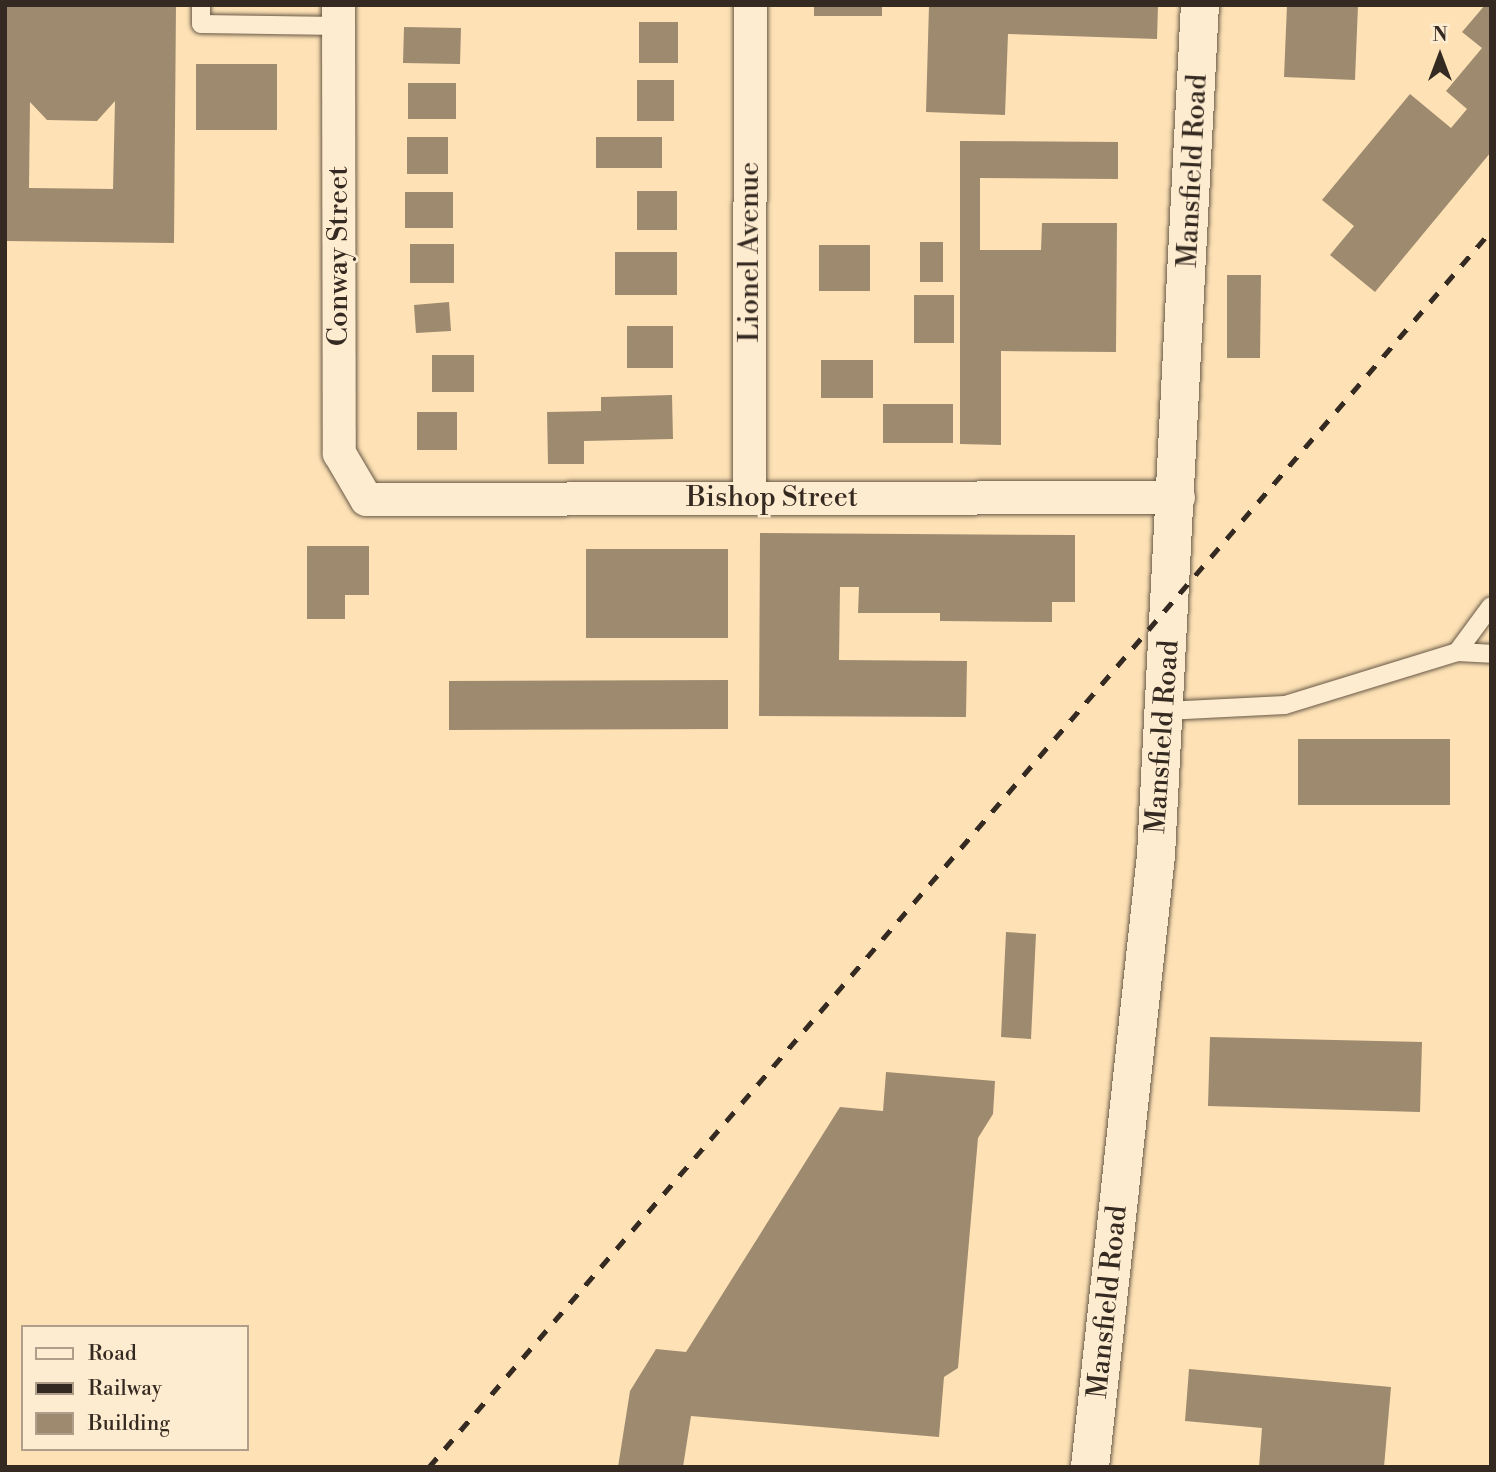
<!DOCTYPE html>
<html>
<head>
<meta charset="utf-8">
<style>
	body { margin:0 }
	#map { position:relative; width:1496px; height:1472px; overflow:hidden; background:#fee2b6; font-family:"Libre Bodoni",serif }
	div>[style] { position:absolute }
	.building>* { inset:0; background:#9e8a6e }
	.roads { filter:drop-shadow(0 0 2px #675846) drop-shadow(0 0 2px #675846) }
	.lane>* { height:18px; margin:-9px; padding:0 9px; transform-origin:9px; border-radius:9px; background:#feecd0 }
	.street>* { height:33px; margin:-16.5px; padding:0 16.5px; transform-origin:16.5px; border-radius:16.5px; background:#feecd0 }
	.secondary>* { height:38px; margin:-19px; padding:0 19px; transform-origin:19px; border-radius:19px; background:#feecd0 }
	.rail>* { height:5px; margin-top:-2.5px; transform-origin:0; background:repeating-linear-gradient(90deg,#352a21 0 12px,transparent 0 24px) }
	span { translate:-50% -50%; white-space:nowrap; text-align:center; line-height:1.15; -webkit-text-stroke:5px #feecd0; paint-order:stroke }
	.street-label { font-size:28px; color:#352a21 }
	.frame { position:absolute; inset:0; border:7px solid #352a21; pointer-events:none }
	.legend { position:absolute; left:21px; top:1325px; width:228px; height:126px; box-sizing:border-box; background:#feecd0; border:2px solid #ae9e8a; margin:0; padding:9px 12px; list-style:none; font-size:21px; color:#352a21 }
	.legend li { display:flex; align-items:center; gap:14px; height:35px }
	.legend b { width:35px; border:2px solid #ae9e8a }
	.north { position:absolute; left:1405px; top:21px; width:70px; height:70px; -webkit-text-stroke:5px #feecd0; paint-order:stroke; rotate:0deg; font-size:19px; font-weight:700; line-height:28px; text-align:center; color:#352a21 }
	.north::after { content:''; display:block; margin:auto; width:24px; height:32px; background:#352a21; clip-path:polygon(50% 0,100% 100%,50% 72%,0 100%) }
</style>
</head>
<body>
<div id="map">
	<div class="building">
		<i style="clip-path:polygon(evenodd,5px 5px,176px 5px,174px 243px,5px 241px,5px 5px,115px 101px,113px 189px,29px 188px,30px 102px,47px 120px,97px 121px,115px 101px)"></i>
		<i style="clip-path:polygon(814px 5px,882px 5px,882px 16px,814px 16px)"></i>
		<i style="clip-path:polygon(929px 5px,1158px 5px,1157px 39px,1008px 34px,1005px 115px,926px 112px)"></i>
		<i style="clip-path:polygon(1287px 5px,1358px 5px,1355px 80px,1284px 77px)"></i>
		<i style="clip-path:polygon(1485px 5px,1491px 5px,1491px 152px,1375px 292px,1330px 255px,1354px 226px,1322px 200px,1410px 94px,1451px 128px,1467px 109px,1446px 91px,1482px 48px,1462px 32px)"></i>
		<i style="clip-path:polygon(639px 22px,678px 22px,678px 63px,639px 63px)"></i>
		<i style="clip-path:polygon(404px 27px,461px 28px,460px 64px,403px 63px)"></i>
		<i style="clip-path:polygon(196px 64px,277px 64px,277px 130px,196px 130px)"></i>
		<i style="clip-path:polygon(637px 80px,674px 80px,674px 121px,637px 121px)"></i>
		<i style="clip-path:polygon(408px 83px,456px 83px,456px 119px,408px 119px)"></i>
		<i style="clip-path:polygon(407px 137px,448px 137px,448px 174px,407px 174px)"></i>
		<i style="clip-path:polygon(596px 137px,662px 137px,662px 168px,596px 168px)"></i>
		<i style="clip-path:polygon(960px 141px,1118px 142px,1118px 179px,980px 178px,980px 250px,1041px 250px,1042px 223px,1117px 223px,1116px 352px,1001px 351px,1001px 445px,960px 444px)"></i>
		<i style="clip-path:polygon(637px 191px,677px 191px,677px 230px,637px 230px)"></i>
		<i style="clip-path:polygon(405px 192px,453px 192px,453px 228px,405px 228px)"></i>
		<i style="clip-path:polygon(920px 242px,943px 242px,943px 282px,920px 282px)"></i>
		<i style="clip-path:polygon(410px 244px,454px 244px,454px 283px,410px 283px)"></i>
		<i style="clip-path:polygon(819px 245px,870px 245px,870px 291px,819px 291px)"></i>
		<i style="clip-path:polygon(615px 252px,677px 252px,677px 295px,615px 295px)"></i>
		<i style="clip-path:polygon(1227px 275px,1261px 275px,1260px 358px,1227px 358px)"></i>
		<i style="clip-path:polygon(914px 295px,954px 295px,954px 343px,914px 343px)"></i>
		<i style="clip-path:polygon(449px 302px,451px 331px,416px 333px,414px 305px)"></i>
		<i style="clip-path:polygon(627px 326px,673px 326px,673px 368px,627px 368px)"></i>
		<i style="clip-path:polygon(432px 355px,474px 355px,474px 392px,432px 392px)"></i>
		<i style="clip-path:polygon(821px 360px,873px 360px,873px 398px,821px 398px)"></i>
		<i style="clip-path:polygon(672px 395px,673px 439px,584px 441px,584px 464px,548px 464px,547px 412px,601px 411px,601px 397px)"></i>
		<i style="clip-path:polygon(883px 404px,953px 404px,953px 443px,883px 443px)"></i>
		<i style="clip-path:polygon(417px 412px,457px 412px,457px 450px,417px 450px)"></i>
		<i style="clip-path:polygon(760px 533px,1075px 535px,1075px 602px,1052px 602px,1052px 622px,940px 621px,940px 613px,858px 613px,859px 587px,840px 587px,839px 660px,967px 661px,966px 717px,759px 716px)"></i>
		<i style="clip-path:polygon(307px 546px,369px 546px,369px 595px,345px 595px,345px 619px,307px 619px)"></i>
		<i style="clip-path:polygon(586px 549px,728px 549px,728px 638px,586px 638px)"></i>
		<i style="clip-path:polygon(728px 680px,728px 729px,449px 730px,449px 681px)"></i>
		<i style="clip-path:polygon(1298px 739px,1450px 739px,1450px 805px,1298px 805px)"></i>
		<i style="clip-path:polygon(1006px 932px,1036px 934px,1031px 1039px,1001px 1037px)"></i>
		<i style="clip-path:polygon(1210px 1037px,1422px 1042px,1420px 1112px,1208px 1106px)"></i>
		<i style="clip-path:polygon(886px 1072px,995px 1081px,993px 1114px,978px 1138px,958px 1368px,944px 1377px,939px 1437px,691px 1416px,683px 1467px,618px 1467px,630px 1391px,656px 1349px,686px 1352px,840px 1107px,883px 1111px)"></i>
		<i style="clip-path:polygon(1189px 1369px,1391px 1387px,1384px 1467px,1259px 1467px,1262px 1428px,1185px 1421px)"></i>
	</div>
	<div class="roads">
		<div class="lane">
			<i style="left:201px;top:5px;width:19px;rotate:90deg"></i>
			<i style="left:201px;top:24px;width:138px;rotate:0.8deg"></i>
			<i style="left:1457px;top:652px;width:57px;rotate:-53.5deg"></i>
			<i style="left:1165px;top:711px;width:120px;rotate:-2.9deg"></i>
			<i style="left:1285px;top:705px;width:180px;rotate:-17.1deg"></i>
			<i style="left:1457px;top:652px;width:34px;rotate:3deg"></i>
		</div>
		<div class="street">
			<i style="left:338px;top:5px;width:448px;rotate:89.9deg"></i>
			<i style="left:339px;top:453px;width:53px;rotate:59.6deg"></i>
			<i style="left:366px;top:499px;width:812px;rotate:-0.14deg"></i>
			<i style="left:749px;top:498px;width:493px;rotate:-89.9deg"></i>
		</div>
		<div class="secondary">
			<i style="left:1090px;top:1467px;width:616px;rotate:-83.84deg"></i>
			<i style="left:1156px;top:855px;width:851px;rotate:-87.04deg"></i>
		</div>
	</div>
	<div class="rail">
		<i style="left:429px;top:1467px;width:1630px;rotate:-49.33deg"></i>
	</div>
	<div class="street-label">
		<span style="left:1193px;top:171px;rotate:-87deg">Mansfield Road</span>
		<span style="left:750px;top:252px;rotate:-90deg">Lionel Avenue</span>
		<span style="left:339px;top:256px;rotate:-90deg">Conway Street</span>
		<span style="left:772px;top:498px">Bishop Street</span>
		<span style="left:1163px;top:737px;rotate:-86deg">Mansfield Road</span>
		<span style="left:1108px;top:1302px;rotate:-84deg">Mansfield Road</span>
	</div>
	<div class="frame"></div>
	<ul class="legend">
	<li><b style="height:9px;background:#feecd0"></b>Road</li>
	<li><b style="height:9px;background:#352a21"></b>Railway</li>
	<li><b style="height:19px;background:#9e8a6e"></b>Building</li>
	</ul>
	<div class="north">N</div>
</div>
</body>
</html>
